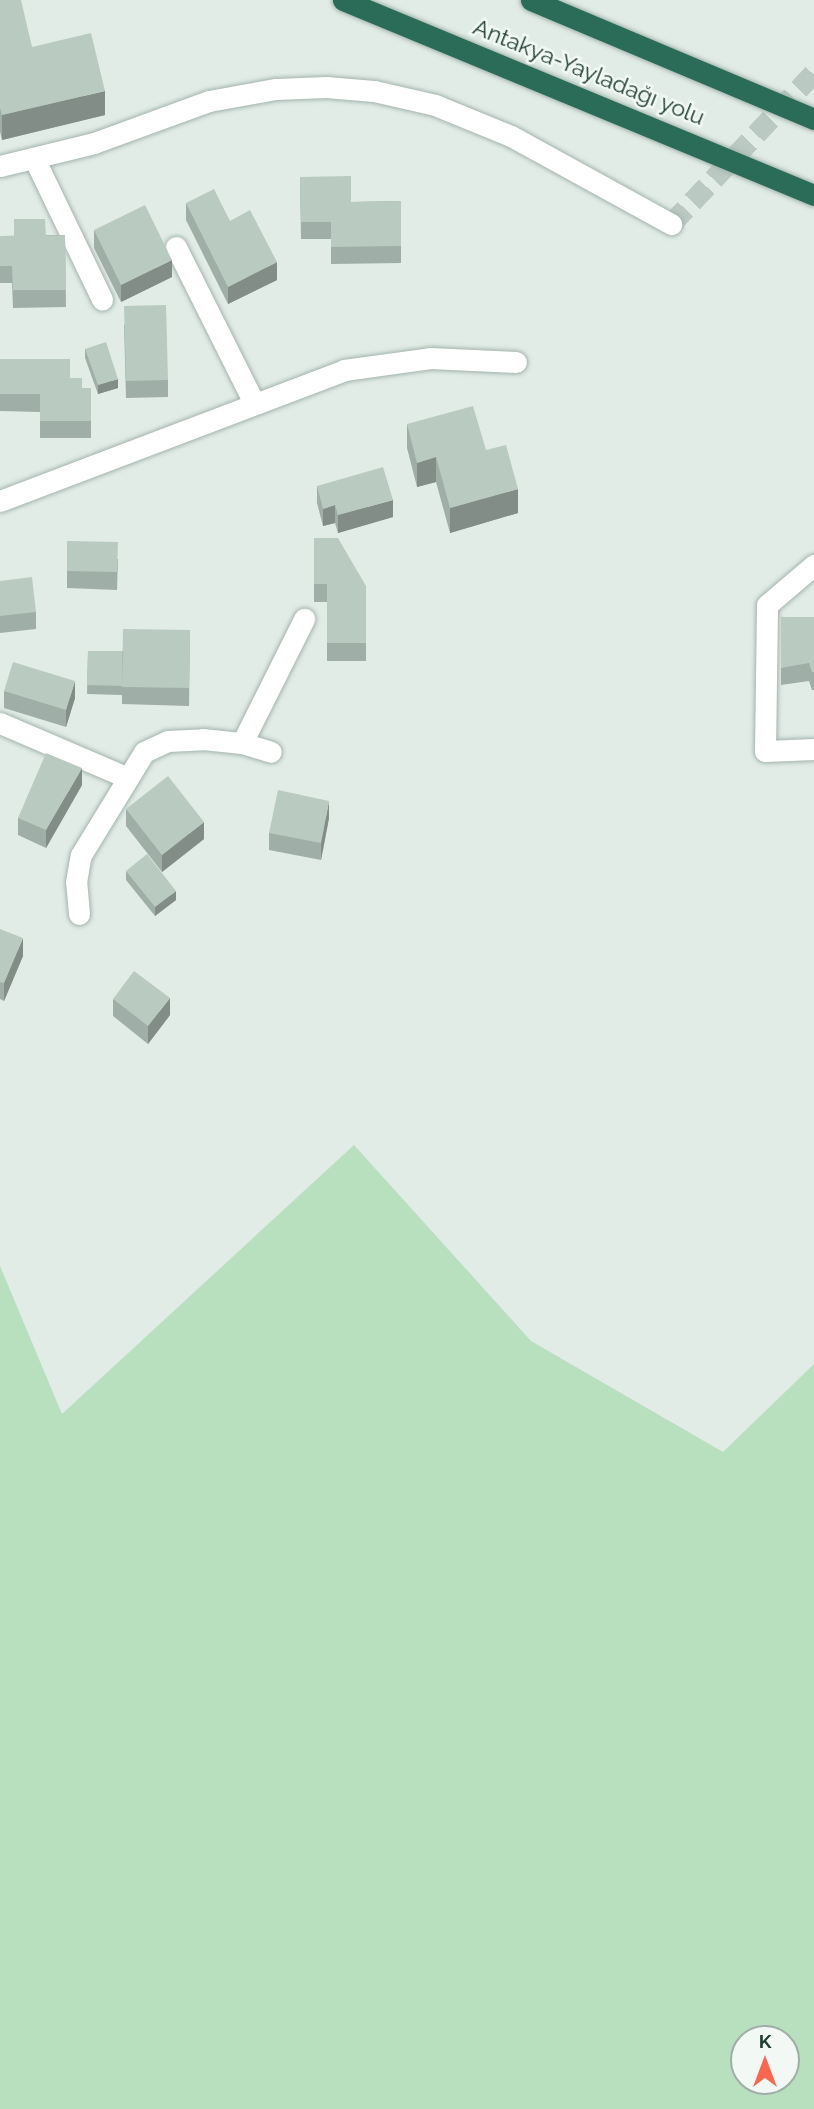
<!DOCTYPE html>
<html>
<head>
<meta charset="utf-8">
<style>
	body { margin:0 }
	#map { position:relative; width:814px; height:2109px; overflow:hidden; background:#e1ece6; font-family:Raleway,sans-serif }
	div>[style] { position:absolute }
	.green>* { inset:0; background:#b8dfbe }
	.street-tunnel>* { height:21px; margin-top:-10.5px; transform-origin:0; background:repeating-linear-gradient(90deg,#bac9c2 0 21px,transparent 0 31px) }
	.roads { filter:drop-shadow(0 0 2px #a3b4ad) drop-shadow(0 0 2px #a3b4ad) }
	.lane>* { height:21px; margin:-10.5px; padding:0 10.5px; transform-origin:10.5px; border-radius:10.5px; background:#fff }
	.street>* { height:21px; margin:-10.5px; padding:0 10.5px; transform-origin:10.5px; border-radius:10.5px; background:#fff }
	.highway>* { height:21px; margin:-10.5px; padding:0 10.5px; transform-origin:10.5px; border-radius:10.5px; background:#2a6c57 }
	.wall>* { inset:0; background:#9faea6 }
	.shaded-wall>* { inset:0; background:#828d87 }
	.building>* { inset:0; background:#b9cac1 }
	span { translate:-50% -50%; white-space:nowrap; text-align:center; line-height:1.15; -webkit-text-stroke:5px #f2f9f4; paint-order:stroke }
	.street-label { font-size:23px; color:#203e33 }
	.north { position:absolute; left:730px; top:2025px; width:70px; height:70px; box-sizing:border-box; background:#f2f9f4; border:2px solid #9eaea7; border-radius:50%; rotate:0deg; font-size:19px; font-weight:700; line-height:28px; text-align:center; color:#203e33 }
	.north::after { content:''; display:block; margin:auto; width:24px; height:32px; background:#fb6651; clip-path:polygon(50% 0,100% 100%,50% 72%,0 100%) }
</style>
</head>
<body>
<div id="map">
	<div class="green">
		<i style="clip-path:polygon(evenodd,354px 1145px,531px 1341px,723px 1452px,814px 1364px,814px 2109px,0 2109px,0 1266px,62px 1414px,354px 1145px,744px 2039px,786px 2039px,786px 2081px,744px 2081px,744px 2039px)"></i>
	</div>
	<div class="street-tunnel">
		<i style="left:671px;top:224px;width:208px;rotate:-46.6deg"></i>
	</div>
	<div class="roads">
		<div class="lane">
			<i style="left:34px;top:158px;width:157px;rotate:64.3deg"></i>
			<i style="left:176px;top:247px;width:174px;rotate:63.4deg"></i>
			<i style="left:242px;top:743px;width:139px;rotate:-63.4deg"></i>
			<i style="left:765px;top:751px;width:49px;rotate:-2.3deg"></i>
		</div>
		<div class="street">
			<i style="left:0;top:166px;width:97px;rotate:-13.7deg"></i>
			<i style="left:94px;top:143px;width:122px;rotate:-20.1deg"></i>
			<i style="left:209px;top:101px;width:68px;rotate:-10.2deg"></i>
			<i style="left:276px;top:89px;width:50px;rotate:-2.3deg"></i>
			<i style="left:326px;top:87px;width:48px;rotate:4.8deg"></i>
			<i style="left:374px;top:91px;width:63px;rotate:12.9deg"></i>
			<i style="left:435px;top:105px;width:82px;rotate:22.2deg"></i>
			<i style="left:511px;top:136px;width:183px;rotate:28.8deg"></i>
			<i style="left:0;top:501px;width:368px;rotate:-20.8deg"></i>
			<i style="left:344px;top:370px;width:87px;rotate:-7.9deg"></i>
			<i style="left:430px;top:358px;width:86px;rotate:2.7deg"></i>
			<i style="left:0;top:723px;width:137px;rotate:23.2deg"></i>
			<i style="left:765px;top:751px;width:146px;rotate:-89.2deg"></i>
			<i style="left:767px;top:605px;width:62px;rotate:-40.4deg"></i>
			<i style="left:79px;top:914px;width:32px;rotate:-95deg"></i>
			<i style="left:76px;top:882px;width:27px;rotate:-80deg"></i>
			<i style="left:81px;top:855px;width:121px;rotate:-58.5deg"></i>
			<i style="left:144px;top:752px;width:26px;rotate:-25deg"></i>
			<i style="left:168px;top:741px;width:35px;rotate:-3deg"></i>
			<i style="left:203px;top:739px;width:39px;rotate:6deg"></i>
			<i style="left:242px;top:743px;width:30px;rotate:17deg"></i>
		</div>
		<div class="highway">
			<i style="left:343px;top:0;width:510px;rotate:22.49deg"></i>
			<i style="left:531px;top:0;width:307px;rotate:22.8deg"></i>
		</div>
	</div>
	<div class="wall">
		<i style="clip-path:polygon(0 0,32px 47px,105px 115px,2px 140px,0 132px)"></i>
		<i style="clip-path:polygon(300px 177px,351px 202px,401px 201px,401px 263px,331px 264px,331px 239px,301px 239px)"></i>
		<i style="clip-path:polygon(186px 203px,230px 221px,277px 280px,228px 304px,186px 220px)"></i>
		<i style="clip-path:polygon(94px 230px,172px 277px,121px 302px,94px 248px)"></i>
		<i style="clip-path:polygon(65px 235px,66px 307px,13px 308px,12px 283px,0 283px,0 236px)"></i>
		<i style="clip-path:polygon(124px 324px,168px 380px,168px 397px,126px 398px)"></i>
		<i style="clip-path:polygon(85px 349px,118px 388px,98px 394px,85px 358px)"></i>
		<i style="clip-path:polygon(0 359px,70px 378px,82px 388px,91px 388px,91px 438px,40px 438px,40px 412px,0 411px)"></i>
		<i style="clip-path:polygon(407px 424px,486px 450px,518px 513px,450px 533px,436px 482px,417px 487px,407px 448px)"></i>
		<i style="clip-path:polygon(317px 486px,393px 517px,338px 533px,335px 523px,323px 526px,317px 503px)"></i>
		<i style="clip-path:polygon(314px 538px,366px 586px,366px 661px,327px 661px,327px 602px,314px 602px)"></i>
		<i style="clip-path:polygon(118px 559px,117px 590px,67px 588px,67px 571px)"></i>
		<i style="clip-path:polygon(0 581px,36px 612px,36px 629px,0 633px)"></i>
		<i style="clip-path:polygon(781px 617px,814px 617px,814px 690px,812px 690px,809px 681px,781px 685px)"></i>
		<i style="clip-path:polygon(190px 630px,189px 706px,122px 704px,122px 695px,87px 694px,88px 651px,122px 651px)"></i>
		<i style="clip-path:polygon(4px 691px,75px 698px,66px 727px,4px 708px)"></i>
		<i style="clip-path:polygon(82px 785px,46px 848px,18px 835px,18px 818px)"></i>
		<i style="clip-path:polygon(126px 809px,204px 839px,162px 872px,126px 826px)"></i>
		<i style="clip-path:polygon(329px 818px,321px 860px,269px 850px,269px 833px)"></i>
		<i style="clip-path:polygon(126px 871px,176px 900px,155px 916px,126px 880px)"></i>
		<i style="clip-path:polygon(0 929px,23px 956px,4px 1001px,0 999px)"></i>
		<i style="clip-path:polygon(113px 999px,170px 1015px,148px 1044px,113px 1016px)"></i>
	</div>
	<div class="shaded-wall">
		<i style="clip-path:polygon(105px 91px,105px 115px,2px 140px,2px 115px)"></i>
		<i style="clip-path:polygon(172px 260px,172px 277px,121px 302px,121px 285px)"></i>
		<i style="clip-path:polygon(277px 262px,277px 280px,228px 304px,228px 287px)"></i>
		<i style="clip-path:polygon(118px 379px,118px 388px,98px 394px,98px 385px)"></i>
		<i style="clip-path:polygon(436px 457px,436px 482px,417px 487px,417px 463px)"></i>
		<i style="clip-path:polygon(518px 489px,518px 513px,450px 533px,450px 508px)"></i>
		<i style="clip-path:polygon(393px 500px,393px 517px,338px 533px,338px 515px)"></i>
		<i style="clip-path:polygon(335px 505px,335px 523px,323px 526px,323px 509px)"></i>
		<i style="clip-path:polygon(75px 681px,75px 698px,66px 727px,66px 710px)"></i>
		<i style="clip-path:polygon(82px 768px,82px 785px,46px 848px,46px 830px)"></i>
		<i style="clip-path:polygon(329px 801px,329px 818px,321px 860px,321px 843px)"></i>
		<i style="clip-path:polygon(204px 822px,204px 839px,162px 872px,162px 855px)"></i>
		<i style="clip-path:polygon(176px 891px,176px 900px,155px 916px,155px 907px)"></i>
		<i style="clip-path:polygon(23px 938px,23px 956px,4px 1001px,4px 983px)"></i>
		<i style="clip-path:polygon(170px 998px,170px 1015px,148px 1044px,148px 1026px)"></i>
	</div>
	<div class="building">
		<i style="clip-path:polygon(0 0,21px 0,32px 47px,91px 33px,105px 91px,2px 115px,0 108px)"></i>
		<i style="clip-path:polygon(351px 176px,351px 202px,401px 201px,401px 246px,331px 247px,331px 222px,301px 222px,300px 177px)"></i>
		<i style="clip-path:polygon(214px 189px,230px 221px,250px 210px,277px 262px,228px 287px,186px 203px)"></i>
		<i style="clip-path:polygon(145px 205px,172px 260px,121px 285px,94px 230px)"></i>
		<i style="clip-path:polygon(14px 219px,45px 219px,46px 236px,65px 235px,66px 290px,13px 290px,12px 266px,0 266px,0 236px,14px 236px)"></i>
		<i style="clip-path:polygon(166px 305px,168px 380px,126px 381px,124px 306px)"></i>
		<i style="clip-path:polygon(106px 342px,118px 379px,98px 385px,85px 349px)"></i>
		<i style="clip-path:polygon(0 359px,70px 359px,70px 378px,82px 378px,82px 388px,91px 388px,91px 421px,40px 421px,40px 394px,0 394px)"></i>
		<i style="clip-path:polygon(473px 406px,486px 450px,506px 445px,518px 489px,450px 508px,436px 457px,417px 463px,407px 424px)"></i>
		<i style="clip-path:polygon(383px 467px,393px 500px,338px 515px,335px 505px,323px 509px,317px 486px)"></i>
		<i style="clip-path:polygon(314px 538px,338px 538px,366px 586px,366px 643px,327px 643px,327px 584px,314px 584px)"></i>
		<i style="clip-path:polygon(67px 541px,118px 542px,117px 572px,67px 571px)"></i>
		<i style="clip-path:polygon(32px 577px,36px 612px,0 616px,0 581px)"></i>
		<i style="clip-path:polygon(781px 617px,814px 617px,814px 672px,812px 672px,809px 663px,781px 668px)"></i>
		<i style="clip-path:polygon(123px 629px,190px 630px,189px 688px,122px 687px)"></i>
		<i style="clip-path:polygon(88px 651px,122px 651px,122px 686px,87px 685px)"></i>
		<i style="clip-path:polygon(13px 662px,75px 681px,66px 710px,4px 691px)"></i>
		<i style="clip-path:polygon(46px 753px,82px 768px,46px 830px,18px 818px)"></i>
		<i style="clip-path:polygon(168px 776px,204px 822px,162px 855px,126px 809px)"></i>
		<i style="clip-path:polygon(278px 790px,329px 801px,321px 843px,269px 833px)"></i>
		<i style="clip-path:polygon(147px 854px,176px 891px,155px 907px,126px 871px)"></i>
		<i style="clip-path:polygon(0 929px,23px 938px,4px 983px,0 982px)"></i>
		<i style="clip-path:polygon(134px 971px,170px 998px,148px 1026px,113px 999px)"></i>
	</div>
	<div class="street-label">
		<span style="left:589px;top:72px;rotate:22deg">Antakya-Yayladağı yolu</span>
	</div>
	<div class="north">K</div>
</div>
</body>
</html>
